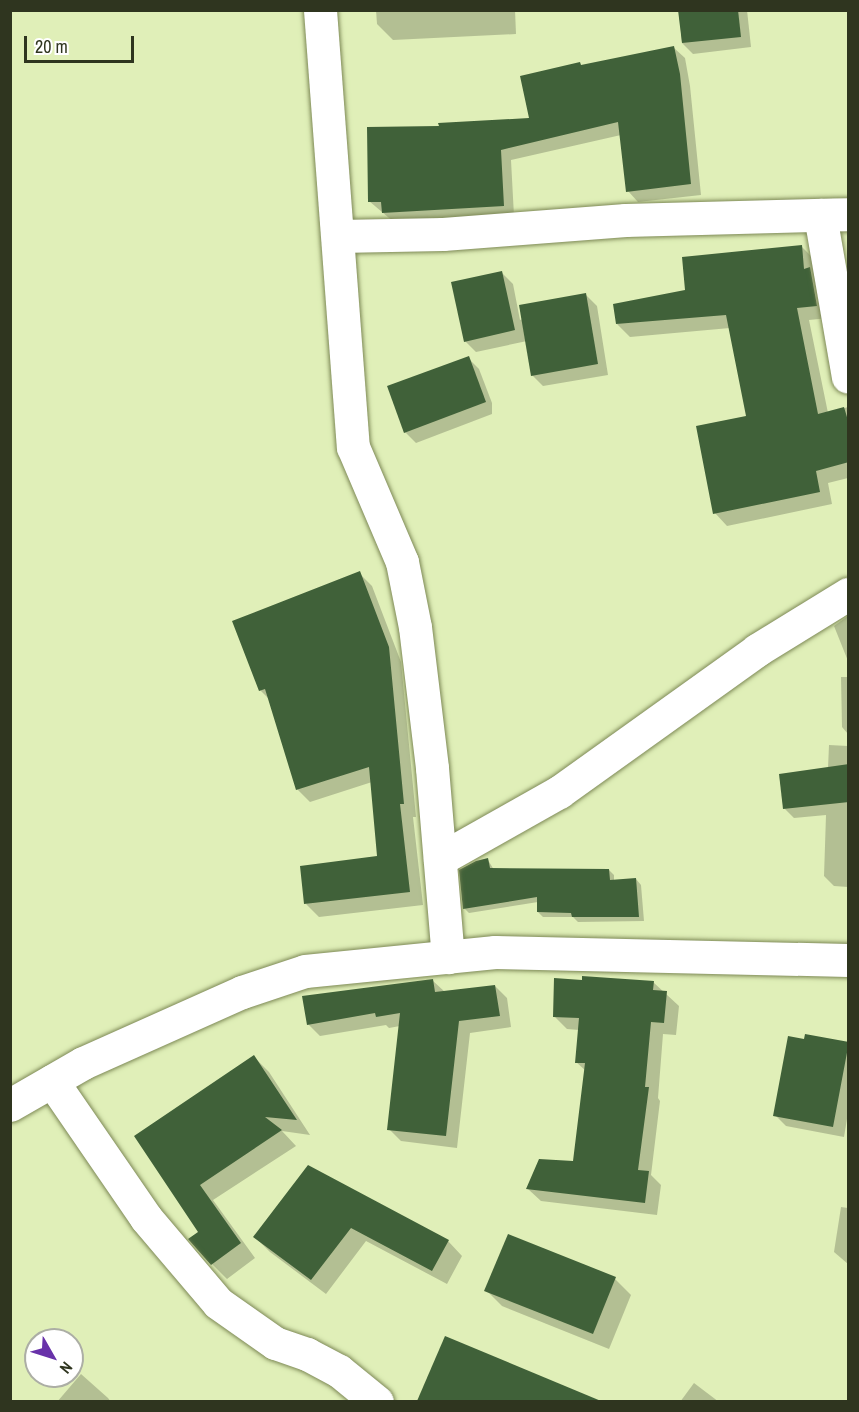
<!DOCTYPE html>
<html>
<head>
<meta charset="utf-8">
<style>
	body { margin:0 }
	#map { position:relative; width:859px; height:1412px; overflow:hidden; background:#e0efb8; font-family:"Archivo Narrow",sans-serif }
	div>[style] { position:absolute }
	.shadow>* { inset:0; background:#0003 }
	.building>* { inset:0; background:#406139 }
	.roads { filter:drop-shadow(0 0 2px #7d8956) drop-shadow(0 0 2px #7d8956) }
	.minor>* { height:33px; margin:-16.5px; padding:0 16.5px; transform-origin:16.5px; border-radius:16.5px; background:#fff }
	span { translate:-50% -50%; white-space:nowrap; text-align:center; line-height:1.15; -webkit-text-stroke:6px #fff; paint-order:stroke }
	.frame { position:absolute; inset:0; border:12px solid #2f351f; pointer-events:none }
	.north { position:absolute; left:24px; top:1328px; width:60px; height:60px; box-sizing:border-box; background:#fff; border:2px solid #acaea5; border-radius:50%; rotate:129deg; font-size:16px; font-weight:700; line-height:24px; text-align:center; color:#2f351f }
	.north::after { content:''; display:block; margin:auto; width:21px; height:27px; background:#6832a9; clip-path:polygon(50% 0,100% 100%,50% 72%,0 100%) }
	.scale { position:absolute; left:24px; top:36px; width:110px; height:27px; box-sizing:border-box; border:3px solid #2f351f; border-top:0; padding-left:8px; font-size:18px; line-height:21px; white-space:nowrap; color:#2f351f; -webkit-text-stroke:4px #fff; paint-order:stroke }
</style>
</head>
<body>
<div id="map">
	<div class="shadow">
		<i style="clip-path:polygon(376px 10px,515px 10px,516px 34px,393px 40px,377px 24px)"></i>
		<i style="clip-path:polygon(679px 10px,747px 10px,751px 47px,693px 54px,682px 43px)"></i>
		<i style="clip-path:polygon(674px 48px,685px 58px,690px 86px,701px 195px,638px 202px,628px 191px,621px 135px,511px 160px,514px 216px,395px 223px,369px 201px,440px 128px,531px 120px,582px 66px)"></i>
		<i style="clip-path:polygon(802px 247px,815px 260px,829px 318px,809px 320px,828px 413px,848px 407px,848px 478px,828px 483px,832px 504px,727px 526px,715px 513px,747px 417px,730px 328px,630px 337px,617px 324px,687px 292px)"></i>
		<i style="clip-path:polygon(502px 273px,513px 284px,520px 320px,586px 295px,597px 306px,608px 375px,543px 386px,532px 375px,527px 341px,476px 352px,465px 341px)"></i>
		<i style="clip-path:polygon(468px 358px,479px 369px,492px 403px,492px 414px,416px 443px,405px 432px)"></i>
		<i style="clip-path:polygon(359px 573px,372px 586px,401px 662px,416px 817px,413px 817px,423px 905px,319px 917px,306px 904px,379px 858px,372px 782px,310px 802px,297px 789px,271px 701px,260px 690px)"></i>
		<i style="clip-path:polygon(848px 616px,848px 661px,834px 626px)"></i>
		<i style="clip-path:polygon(841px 677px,848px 677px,848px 734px,842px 727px)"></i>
		<i style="clip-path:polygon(829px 745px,848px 746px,848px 887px,834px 886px,824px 876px,826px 815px,794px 818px,784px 808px,828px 768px)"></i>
		<i style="clip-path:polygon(488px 860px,494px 870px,609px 870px,614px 875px,614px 881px,636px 879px,641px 885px,644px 921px,578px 922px,573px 917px,543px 917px,538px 912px,538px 902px,469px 913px,464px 908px)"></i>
		<i style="clip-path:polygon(432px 980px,445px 992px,495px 986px,507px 998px,511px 1027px,470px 1033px,457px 1148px,401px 1141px,389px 1129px,400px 1026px,389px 1028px,386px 1025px,320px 1036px,308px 1024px)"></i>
		<i style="clip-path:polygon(653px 982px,679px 1006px,676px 1035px,663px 1034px,658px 1098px,660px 1101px,651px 1175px,661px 1185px,657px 1215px,541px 1201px,528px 1189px,574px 1163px,586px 1071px,576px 1062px,579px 1030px,567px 1029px,555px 1017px)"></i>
		<i style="clip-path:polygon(805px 1041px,848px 1043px,848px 1113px,844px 1137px,786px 1126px,775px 1115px)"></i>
		<i style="clip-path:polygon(254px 1057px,269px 1072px,310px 1135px,282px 1131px,296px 1146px,213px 1200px,255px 1258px,227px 1279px,212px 1264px,200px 1232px,136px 1136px)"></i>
		<i style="clip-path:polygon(308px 1167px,448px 1241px,462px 1256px,447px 1284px,366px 1241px,326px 1294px,270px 1252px,255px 1237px)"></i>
		<i style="clip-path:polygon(841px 1207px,848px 1208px,848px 1264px,834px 1252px)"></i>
		<i style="clip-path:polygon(509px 1236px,615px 1279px,631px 1295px,609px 1349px,502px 1306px,486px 1290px)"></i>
		<i style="clip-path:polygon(445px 1338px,563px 1386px,578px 1402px,419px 1402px)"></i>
		<i style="clip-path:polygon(81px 1374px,108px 1398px,111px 1402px,57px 1402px)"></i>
		<i style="clip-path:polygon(694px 1383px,719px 1402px,680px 1402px)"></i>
	</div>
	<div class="building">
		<i style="clip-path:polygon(678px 10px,738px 10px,741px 37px,682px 43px)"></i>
		<i style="clip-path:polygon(674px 46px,680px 74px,691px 184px,626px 192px,618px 122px,501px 150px,504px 206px,382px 213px,381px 202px,368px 202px,367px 127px,439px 126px,438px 123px,529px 118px,520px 76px,580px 62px,581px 65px)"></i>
		<i style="clip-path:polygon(802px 245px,804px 269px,810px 267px,817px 306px,797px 308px,818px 414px,844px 407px,849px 424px,849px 462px,816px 471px,820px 492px,713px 514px,696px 426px,746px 416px,726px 315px,616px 324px,613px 304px,685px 290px,682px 257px)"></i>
		<i style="clip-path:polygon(502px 271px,515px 330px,464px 342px,451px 282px)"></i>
		<i style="clip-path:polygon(586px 293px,598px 364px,531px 376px,519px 305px)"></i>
		<i style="clip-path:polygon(469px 356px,486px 402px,404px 433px,387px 386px)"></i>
		<i style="clip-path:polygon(360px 571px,389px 647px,404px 804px,400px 804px,410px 892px,304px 904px,300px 866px,377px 856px,369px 767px,296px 790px,265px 689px,259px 691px,232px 621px)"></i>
		<i style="clip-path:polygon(849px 764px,849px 802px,783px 809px,779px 774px)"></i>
		<i style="clip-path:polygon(488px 858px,490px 868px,609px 869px,610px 880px,636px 878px,639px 917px,572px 917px,571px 913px,537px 912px,537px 897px,463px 909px,459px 870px,476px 861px)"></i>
		<i style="clip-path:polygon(582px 976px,654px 981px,653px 990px,667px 991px,664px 1023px,651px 1022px,645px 1087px,649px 1087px,638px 1170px,649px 1171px,645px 1203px,526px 1189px,539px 1159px,573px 1161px,585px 1063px,575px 1063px,579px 1018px,553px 1017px,554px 978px,582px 980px)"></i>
		<i style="clip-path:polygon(433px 979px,435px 992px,495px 985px,500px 1016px,459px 1021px,446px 1136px,387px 1130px,400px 1013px,376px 1017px,375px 1013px,307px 1025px,302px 996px)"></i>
		<i style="clip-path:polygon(805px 1034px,849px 1042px,833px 1127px,773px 1116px,788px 1036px,804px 1039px)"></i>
		<i style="clip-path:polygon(254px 1055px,297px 1120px,265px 1117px,282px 1130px,200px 1185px,241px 1243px,211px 1265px,188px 1239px,198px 1232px,134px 1136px)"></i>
		<i style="clip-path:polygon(308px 1165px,449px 1240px,432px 1271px,351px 1228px,311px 1280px,253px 1237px)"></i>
		<i style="clip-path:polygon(508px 1234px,616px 1277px,593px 1334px,484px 1291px)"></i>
		<i style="clip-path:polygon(445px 1336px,601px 1401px,417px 1401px)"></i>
	</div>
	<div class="roads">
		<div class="minor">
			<i style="left:320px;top:10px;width:438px;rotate:85.7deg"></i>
			<i style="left:353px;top:447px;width:125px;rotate:66.9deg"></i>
			<i style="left:402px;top:562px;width:66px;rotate:78.7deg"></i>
			<i style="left:415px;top:627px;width:142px;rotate:83.1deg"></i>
			<i style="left:432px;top:768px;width:190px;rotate:85.2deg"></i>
			<i style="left:820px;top:215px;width:164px;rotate:80.2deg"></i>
			<i style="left:338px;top:236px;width:105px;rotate:-1.1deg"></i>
			<i style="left:443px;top:234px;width:183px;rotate:-4.4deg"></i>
			<i style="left:625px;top:220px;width:223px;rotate:-1.5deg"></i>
			<i style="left:440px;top:859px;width:137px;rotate:-29.4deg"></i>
			<i style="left:559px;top:792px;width:244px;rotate:-35.6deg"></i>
			<i style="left:757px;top:650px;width:107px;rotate:-31.6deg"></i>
			<i style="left:52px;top:1081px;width:166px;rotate:55.5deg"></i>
			<i style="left:146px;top:1218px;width:111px;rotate:49.7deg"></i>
			<i style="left:218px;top:1303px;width:70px;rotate:35.1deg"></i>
			<i style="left:275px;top:1343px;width:34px;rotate:19deg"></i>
			<i style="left:307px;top:1354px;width:36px;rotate:28deg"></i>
			<i style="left:339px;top:1371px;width:49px;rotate:39.2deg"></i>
			<i style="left:10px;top:1105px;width:84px;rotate:-29.9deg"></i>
			<i style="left:83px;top:1063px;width:174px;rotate:-24.1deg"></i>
			<i style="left:242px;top:992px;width:66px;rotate:-18.4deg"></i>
			<i style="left:305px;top:971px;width:191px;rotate:-5.7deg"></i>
			<i style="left:495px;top:952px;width:353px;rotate:1.3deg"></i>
		</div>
	</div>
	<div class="frame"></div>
	<div class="north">N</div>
	<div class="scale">20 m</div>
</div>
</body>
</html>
